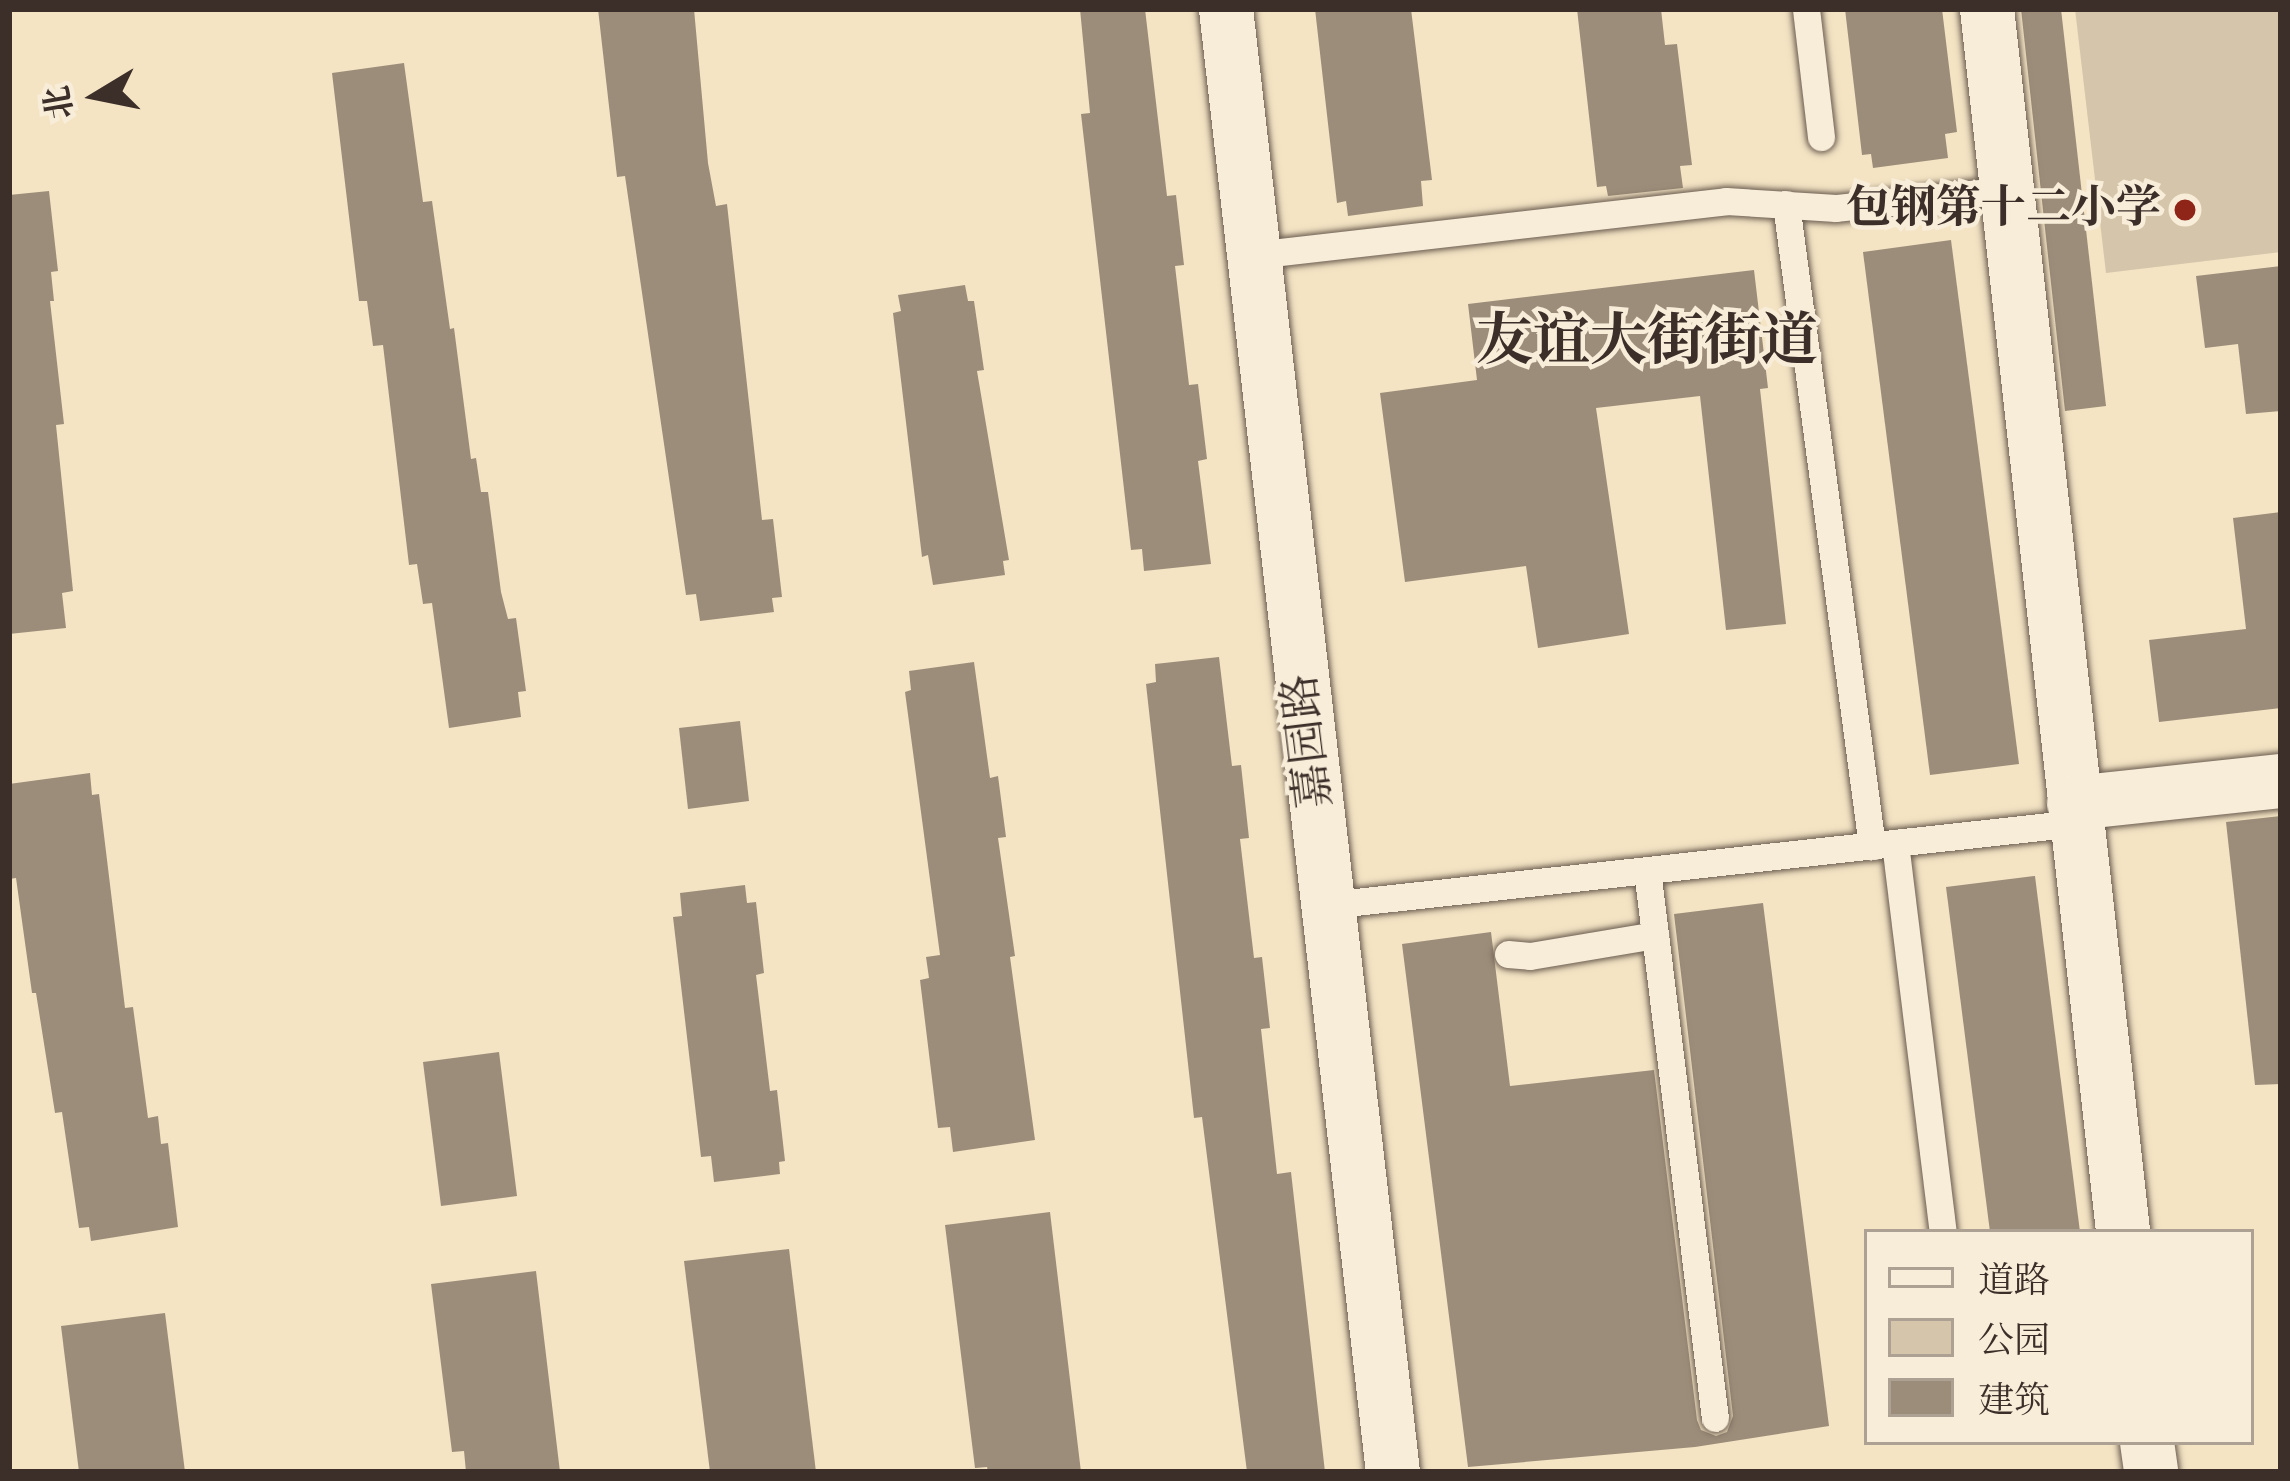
<!DOCTYPE html>
<html>
<head>
<meta charset="utf-8">
<style>
	body { margin:0 }
	#map { position:relative; width:2290px; height:1481px; overflow:hidden; background:#f4e4c4; font-family:"IM FELL DW Pica","Noto Serif SC",serif }
	div>[style] { position:absolute }
	.green>* { inset:0; background:#d5c5aa }
	.building>* { inset:0; background:#9c8d7a }
	.roads { filter:drop-shadow(0 0 3px #6a5c50) drop-shadow(0 0 3px #6a5c50) }
	.service>* { height:27px; margin:-13.5px; padding:0 13.5px; transform-origin:13.5px; border-radius:13.5px; background:#f8edd9 }
	.minor>* { height:54px; margin:-27px; padding:0 27px; transform-origin:27px; border-radius:27px; background:#f8edd9 }
	.dots>* { width:33px; height:33px; translate:-50% -50%; box-sizing:border-box; border:6px solid #f8edd9; border-radius:50% }
	span { translate:-50% -50%; white-space:nowrap; text-align:center; line-height:1.15; -webkit-text-stroke:9px #f8edd9; paint-order:stroke }
	.poi-label { font-size:45px; color:#3c2f2a; font-weight:700 }
	.right { translate:-100% -50%; text-align:right }
	.street-label { font-size:45px; color:#3c2f2a }
	.district-label { font-size:57px; color:#3c2f2a; font-weight:700 }
	.frame { position:absolute; inset:0; border:12px solid #3c2f2a; pointer-events:none }
	.legend { position:absolute; left:1864px; top:1229px; width:390px; height:216px; box-sizing:border-box; background:#f8edd9; border:3px solid #ada193; margin:0; padding:15px 21px; list-style:none; font-size:36px; color:#3c2f2a }
	.legend li { display:flex; align-items:center; gap:24px; height:60px }
	.legend b { width:60px; border:3px solid #ada193 }
	.north { position:absolute; left:36px; top:36px; width:120px; height:120px; -webkit-text-stroke:9px #f8edd9; paint-order:stroke; rotate:260deg; font-size:33px; font-weight:700; line-height:48px; text-align:center; color:#3c2f2a }
	.north::after { content:''; display:block; margin:auto; width:42px; height:54px; background:#3c2f2a; clip-path:polygon(50% 0,100% 100%,50% 72%,0 100%) }
</style>
</head>
<body>
<div id="map">
	<div class="green">
		<i style="clip-path:polygon(2075px 9px,2281px 9px,2281px 252px,2106px 273px)"></i>
	</div>
	<div class="building">
		<i style="clip-path:polygon(598px 9px,694px 9px,708px 163px,716px 206px,727px 204px,762px 520px,773px 519px,782px 597px,772px 598px,774px 612px,700px 621px,696px 594px,686px 595px,625px 176px,617px 177px)"></i>
		<i style="clip-path:polygon(1080px 9px,1145px 9px,1167px 196px,1176px 195px,1184px 265px,1175px 266px,1189px 385px,1198px 384px,1207px 459px,1198px 461px,1211px 564px,1144px 571px,1142px 549px,1131px 550px,1081px 114px,1090px 113px)"></i>
		<i style="clip-path:polygon(1315px 9px,1411px 9px,1432px 180px,1421px 181px,1423px 206px,1348px 216px,1346px 201px,1337px 203px)"></i>
		<i style="clip-path:polygon(1577px 9px,1661px 9px,1665px 45px,1677px 44px,1692px 165px,1680px 166px,1683px 188px,1608px 196px,1606px 186px,1597px 187px)"></i>
		<i style="clip-path:polygon(1845px 9px,1942px 9px,1957px 132px,1945px 134px,1948px 158px,1873px 168px,1871px 154px,1862px 155px)"></i>
		<i style="clip-path:polygon(2021px 9px,2061px 9px,2106px 406px,2065px 411px)"></i>
		<i style="clip-path:polygon(404px 63px,423px 202px,432px 201px,450px 329px,454px 328px,471px 459px,476px 458px,481px 492px,488px 492px,501px 592px,508px 619px,516px 618px,526px 691px,518px 692px,521px 717px,449px 728px,432px 603px,423px 604px,417px 564px,409px 565px,383px 345px,373px 346px,367px 301px,359px 301px,332px 73px)"></i>
		<i style="clip-path:polygon(49px 191px,58px 271px,51px 272px,54px 301px,50px 301px,64px 424px,56px 425px,73px 591px,62px 593px,66px 628px,9px 634px,9px 195px)"></i>
		<i style="clip-path:polygon(1951px 240px,2019px 764px,1930px 775px,1863px 252px)"></i>
		<i style="clip-path:polygon(2281px 266px,2281px 411px,2246px 414px,2238px 344px,2205px 348px,2196px 276px)"></i>
		<i style="clip-path:polygon(1754px 270px,1768px 388px,1760px 389px,1786px 624px,1726px 630px,1700px 396px,1596px 408px,1629px 634px,1538px 648px,1526px 566px,1405px 582px,1380px 393px,1477px 380px,1468px 304px)"></i>
		<i style="clip-path:polygon(965px 285px,968px 301px,974px 301px,984px 370px,977px 371px,1009px 560px,1003px 561px,1005px 575px,933px 585px,928px 555px,922px 557px,893px 313px,901px 311px,898px 295px)"></i>
		<i style="clip-path:polygon(2281px 512px,2281px 708px,2159px 722px,2149px 640px,2246px 629px,2233px 518px)"></i>
		<i style="clip-path:polygon(1219px 657px,1232px 766px,1241px 765px,1249px 838px,1240px 839px,1254px 958px,1262px 957px,1270px 1028px,1261px 1029px,1277px 1174px,1291px 1172px,1325px 1472px,1247px 1472px,1202px 1117px,1194px 1118px,1146px 684px,1156px 682px,1155px 664px)"></i>
		<i style="clip-path:polygon(974px 662px,990px 778px,998px 776px,1006px 837px,998px 838px,1015px 956px,1010px 957px,1035px 1140px,953px 1152px,950px 1127px,938px 1128px,920px 980px,929px 978px,926px 957px,940px 955px,905px 692px,911px 690px,909px 671px)"></i>
		<i style="clip-path:polygon(740px 721px,749px 801px,688px 809px,679px 728px)"></i>
		<i style="clip-path:polygon(90px 773px,92px 795px,99px 794px,125px 1008px,133px 1007px,148px 1118px,158px 1116px,161px 1144px,168px 1143px,178px 1227px,91px 1241px,89px 1227px,79px 1228px,62px 1112px,55px 1113px,36px 993px,32px 993px,16px 878px,9px 879px,9px 784px)"></i>
		<i style="clip-path:polygon(2281px 816px,2281px 1084px,2255px 1085px,2226px 822px)"></i>
		<i style="clip-path:polygon(2035px 876px,2080px 1232px,1990px 1232px,1946px 887px)"></i>
		<i style="clip-path:polygon(745px 885px,747px 903px,756px 902px,764px 973px,756px 975px,770px 1091px,777px 1090px,785px 1161px,779px 1162px,780px 1174px,714px 1182px,711px 1156px,701px 1157px,673px 917px,682px 916px,680px 893px)"></i>
		<i style="clip-path:polygon(1763px 903px,1829px 1426px,1695px 1447px,1468px 1467px,1402px 944px,1491px 932px,1510px 1086px,1654px 1070px,1697px 1420px,1701px 1430px,1716px 1436px,1727px 1432px,1733px 1416px,1674px 914px)"></i>
		<i style="clip-path:polygon(499px 1052px,517px 1196px,441px 1206px,423px 1062px)"></i>
		<i style="clip-path:polygon(1050px 1212px,1081px 1472px,988px 1472px,987px 1467px,975px 1468px,945px 1225px)"></i>
		<i style="clip-path:polygon(789px 1249px,816px 1472px,710px 1472px,684px 1261px)"></i>
		<i style="clip-path:polygon(536px 1271px,560px 1472px,466px 1472px,464px 1451px,452px 1452px,431px 1284px)"></i>
		<i style="clip-path:polygon(165px 1313px,185px 1472px,79px 1472px,61px 1326px)"></i>
	</div>
	<div class="roads">
		<div class="service">
			<i style="left:1806px;top:9px;width:129px;rotate:83.3deg"></i>
			<i style="left:1786px;top:204px;width:648px;rotate:82.37deg"></i>
			<i style="left:1254px;top:255px;width:475px;rotate:-6.5deg"></i>
			<i style="left:1726px;top:201px;width:110px;rotate:3.6deg"></i>
			<i style="left:1836px;top:208px;width:172px;rotate:-6deg"></i>
			<i style="left:1895px;top:843px;width:392px;rotate:83deg"></i>
			<i style="left:1647px;top:870px;width:552px;rotate:82.93deg"></i>
			<i style="left:1328px;top:905px;width:753px;rotate:-6.25deg"></i>
			<i style="left:1508px;top:954px;width:22px;rotate:5deg"></i>
			<i style="left:1530px;top:956px;width:127px;rotate:-9.5deg"></i>
		</div>
		<div class="minor">
			<i style="left:1226px;top:9px;width:1473px;rotate:83.49deg"></i>
			<i style="left:1987px;top:9px;width:1231px;rotate:83.65deg"></i>
			<i style="left:2074px;top:803px;width:208px;rotate:-6.1deg"></i>
			<i style="left:2147px;top:1442px;width:30px;rotate:82deg"></i>
		</div>
	</div>
	<div class="dots">
		<i style="left:2185px;top:210px;background:#8f2418"></i>
	</div>
	<div class="poi-label">
		<span class="right" style="left:2161px;top:210px">包钢第十二小学</span>
	</div>
	<div class="street-label">
		<span style="left:1309px;top:741px;rotate:-97deg">嘉园路</span>
	</div>
	<div class="district-label">
		<span style="left:1647px;top:343px">友谊大街街道</span>
	</div>
	<div class="frame"></div>
	<ul class="legend">
	<li><b style="height:15px;background:#f8edd9"></b>道路</li>
	<li><b style="height:33px;background:#d5c5aa"></b>公园</li>
	<li><b style="height:33px;background:#9c8d7a"></b>建筑</li>
	</ul>
	<div class="north">北</div>
</div>
</body>
</html>
